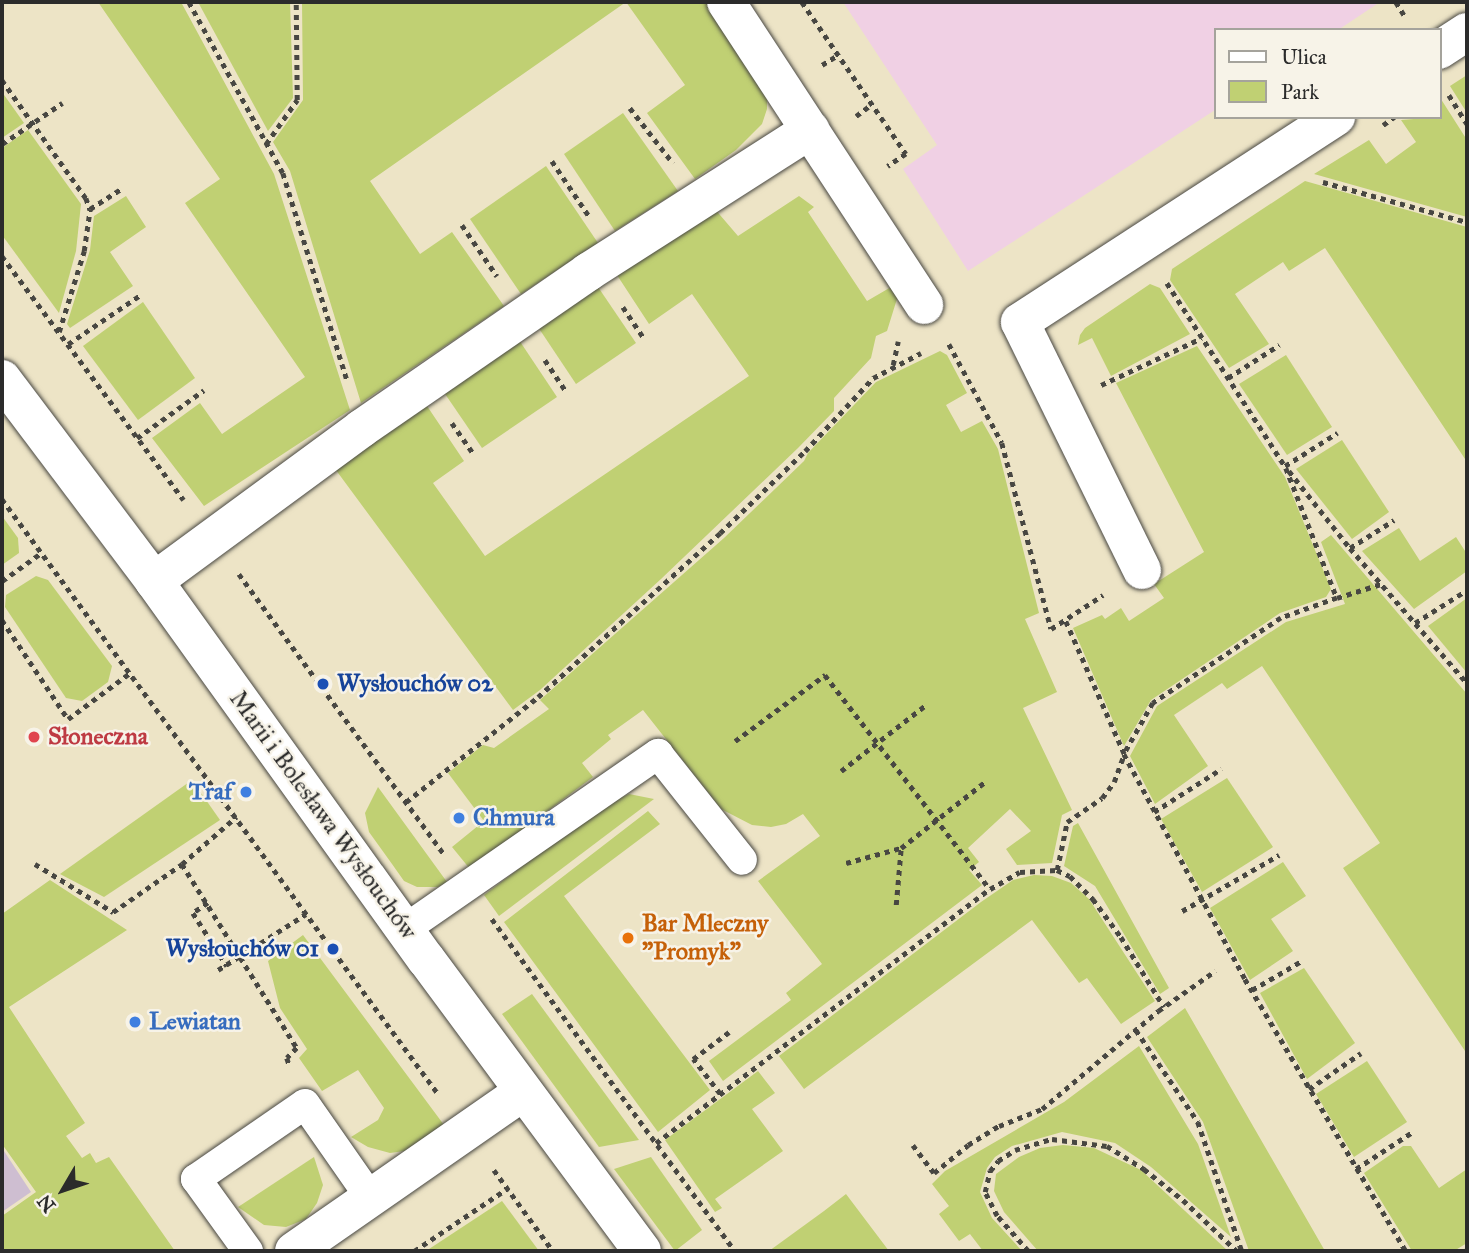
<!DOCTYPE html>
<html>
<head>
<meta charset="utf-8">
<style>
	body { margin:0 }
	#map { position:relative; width:1469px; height:1253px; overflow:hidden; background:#ede4c6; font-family:"IM FELL Great Primer",serif }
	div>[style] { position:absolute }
	.built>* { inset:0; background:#f0d0e4 }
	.industrial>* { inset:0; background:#cebed1 }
	.green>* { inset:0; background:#c0d073 }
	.path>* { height:4.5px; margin-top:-2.25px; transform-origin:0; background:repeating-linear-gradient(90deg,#484742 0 5px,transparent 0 10px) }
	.roads { filter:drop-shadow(0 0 2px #484742) drop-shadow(0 0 2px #484742) }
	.service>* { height:30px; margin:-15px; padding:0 15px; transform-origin:15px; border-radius:15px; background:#fff }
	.minor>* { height:38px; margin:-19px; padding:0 19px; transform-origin:19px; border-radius:19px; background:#fff }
	.dots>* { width:19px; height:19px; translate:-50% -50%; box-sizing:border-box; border:4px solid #f7f3e8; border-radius:50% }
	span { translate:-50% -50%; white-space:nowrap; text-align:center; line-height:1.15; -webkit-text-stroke:5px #f7f3e8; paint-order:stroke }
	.transit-label { font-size:24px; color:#164399; font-weight:700 }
	.left { translate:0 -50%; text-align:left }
	.right { translate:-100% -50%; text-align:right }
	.health-label { font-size:24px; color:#be3a42; font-weight:700 }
	.shop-label { font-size:24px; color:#366cbe; font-weight:700 }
	.street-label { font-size:24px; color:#2b2b2b }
	.food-label { font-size:24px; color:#c56008; font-weight:700 }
	.frame { position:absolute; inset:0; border:4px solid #2b2b2b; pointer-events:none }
	.legend { position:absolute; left:1214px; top:28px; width:228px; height:91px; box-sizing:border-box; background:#f7f3e8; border:2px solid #a5a39c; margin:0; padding:9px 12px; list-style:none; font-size:21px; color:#2b2b2b }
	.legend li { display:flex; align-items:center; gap:14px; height:35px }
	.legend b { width:35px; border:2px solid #a5a39c }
	.north { position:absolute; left:28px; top:1155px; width:70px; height:70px; -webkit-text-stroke:5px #f7f3e8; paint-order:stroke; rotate:231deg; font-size:19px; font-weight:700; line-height:28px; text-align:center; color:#2b2b2b }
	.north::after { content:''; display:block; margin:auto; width:24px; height:32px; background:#2b2b2b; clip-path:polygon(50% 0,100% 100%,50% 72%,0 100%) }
</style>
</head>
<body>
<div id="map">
	<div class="built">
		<i style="clip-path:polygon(843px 2px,1380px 2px,1338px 30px,1215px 30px,1215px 110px,968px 271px,903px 169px,937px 145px)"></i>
	</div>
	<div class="industrial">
		<i style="clip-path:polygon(2px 1148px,31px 1192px,2px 1212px)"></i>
	</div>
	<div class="green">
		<i style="clip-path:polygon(98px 2px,181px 2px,274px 174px,350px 410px,204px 506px,152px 438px,200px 403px,222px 434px,305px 377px,185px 203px,220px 179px)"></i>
		<i style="clip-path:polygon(198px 2px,290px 2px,293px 98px,268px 131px)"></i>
		<i style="clip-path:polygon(302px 2px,706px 2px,759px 76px,767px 93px,767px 109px,762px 124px,736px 150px,695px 179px,647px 113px,685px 85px,626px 2px,370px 181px,420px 254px,452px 232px,504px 306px,361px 403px,290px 171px,273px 142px,303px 100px)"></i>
		<i style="clip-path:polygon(1467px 75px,1467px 113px,1450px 86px)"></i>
		<i style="clip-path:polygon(2px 92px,24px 123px,2px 138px)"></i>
		<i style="clip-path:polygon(1439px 96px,1467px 140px,1467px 217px,1314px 174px,1369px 140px,1386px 164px,1416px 142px,1401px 120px,1439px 117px)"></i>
		<i style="clip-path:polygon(623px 113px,678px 191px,615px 231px,564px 154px)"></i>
		<i style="clip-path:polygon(28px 130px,81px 204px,76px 251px,59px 313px,2px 235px,2px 148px)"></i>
		<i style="clip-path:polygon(546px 166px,598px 243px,521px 294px,470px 219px)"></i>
		<i style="clip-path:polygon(1305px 181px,1467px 227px,1467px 462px,1325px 248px,1289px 271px,1283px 262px,1235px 294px,1269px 344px,1229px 368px,1170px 280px,1172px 269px)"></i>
		<i style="clip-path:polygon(126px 196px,146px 227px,110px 252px,133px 286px,70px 328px,67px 324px,90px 250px,94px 216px)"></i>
		<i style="clip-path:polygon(799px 196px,814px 207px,808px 212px,867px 301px,898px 283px,901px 286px,887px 331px,876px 336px,871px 358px,834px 398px,834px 411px,798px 448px,661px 579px,540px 690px,513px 710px,330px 462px,423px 400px,464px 461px,433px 483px,485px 556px,749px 376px,692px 294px,649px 324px,615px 272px,714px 208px,738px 236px)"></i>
		<i style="clip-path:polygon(596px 284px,636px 343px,576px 384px,536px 324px)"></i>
		<i style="clip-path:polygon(1150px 284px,1160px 288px,1190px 334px,1111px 376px,1092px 338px,1078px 345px,1080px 335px,1085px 328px)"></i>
		<i style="clip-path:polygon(143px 302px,195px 378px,138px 420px,83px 346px)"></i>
		<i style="clip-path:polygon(517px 337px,557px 397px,482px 448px,441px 388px)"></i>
		<i style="clip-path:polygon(1197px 346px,1285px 477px,1331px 589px,1326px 597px,1280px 613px,1151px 700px,1124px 746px,1073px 628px,1102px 615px,1105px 619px,1121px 608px,1129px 621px,1164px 598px,1154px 584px,1204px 552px,1116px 383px)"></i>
		<i style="clip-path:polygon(940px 351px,947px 355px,967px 393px,946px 405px,961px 432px,982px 421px,998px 449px,1039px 613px,1025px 619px,1057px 692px,1023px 708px,1072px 810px,1062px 815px,1052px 863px,1017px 865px,1006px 849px,1031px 831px,1010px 809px,968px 848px,979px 862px,969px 870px,982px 885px,723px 1081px,709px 1061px,791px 1000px,786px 993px,822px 964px,758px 881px,820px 836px,803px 814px,786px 824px,771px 827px,752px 825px,721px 809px,643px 710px,608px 735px,611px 739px,582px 763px,593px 777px,470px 869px,452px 847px,484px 821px,448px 773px,483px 745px,494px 748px,549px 709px,540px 700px,724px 538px,804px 461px,808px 453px,876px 382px)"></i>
		<i style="clip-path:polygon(1286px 355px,1332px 427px,1287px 455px,1239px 384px)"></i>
		<i style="clip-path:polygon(1342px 440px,1389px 512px,1352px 539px,1296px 469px)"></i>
		<i style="clip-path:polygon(2px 516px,18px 538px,19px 553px,2px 565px)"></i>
		<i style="clip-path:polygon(1399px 528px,1420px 561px,1456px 537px,1467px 554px,1467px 571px,1414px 609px,1362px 551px)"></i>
		<i style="clip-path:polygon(1331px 535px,1467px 694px,1467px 1054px,1343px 868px,1380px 843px,1262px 666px,1227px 689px,1222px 683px,1174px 715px,1208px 766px,1155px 804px,1130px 756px,1157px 706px,1286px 622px,1345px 604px,1321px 542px)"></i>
		<i style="clip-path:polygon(36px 576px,48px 580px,112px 666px,108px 682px,82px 701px,66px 698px,5px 607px,6px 595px)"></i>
		<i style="clip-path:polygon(1467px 598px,1467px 673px,1428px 626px)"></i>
		<i style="clip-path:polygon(1227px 778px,1273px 847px,1202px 892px,1161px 819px)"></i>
		<i style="clip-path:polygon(192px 780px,220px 820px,104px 897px,60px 874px)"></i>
		<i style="clip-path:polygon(378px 787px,447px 882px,438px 887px,417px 887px,404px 881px,392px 864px,369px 832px,365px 813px)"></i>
		<i style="clip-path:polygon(629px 794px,654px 799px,499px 916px,484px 895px,601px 807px)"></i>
		<i style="clip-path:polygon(648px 811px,660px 824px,564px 896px,710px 1090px,658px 1132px,504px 922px)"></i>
		<i style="clip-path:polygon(1078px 823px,1169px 988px,1160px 994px,1095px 886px,1064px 866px,1073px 826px)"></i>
		<i style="clip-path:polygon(1283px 862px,1306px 896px,1271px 919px,1293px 951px,1250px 980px,1210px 908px)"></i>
		<i style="clip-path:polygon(1034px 875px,1052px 876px,1071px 883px,1089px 899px,1155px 1001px,1121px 1024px,1087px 978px,1079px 983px,1032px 920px,804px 1089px,779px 1056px,981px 902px,1013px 880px)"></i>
		<i style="clip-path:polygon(50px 880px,127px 930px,9px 1007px,85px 1123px,66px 1136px,82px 1158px,90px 1153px,96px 1163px,109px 1157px,175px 1251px,4px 1251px,2px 1248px,2px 1216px,36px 1192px,2px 1144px,2px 914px)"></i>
		<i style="clip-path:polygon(303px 935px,444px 1125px,412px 1150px,390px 1153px,368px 1147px,351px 1137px,378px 1120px,384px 1108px,358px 1070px,322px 1091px,299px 1058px,307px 1049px,280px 1008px,268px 961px)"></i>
		<i style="clip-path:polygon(1304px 968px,1355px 1043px,1307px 1079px,1260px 993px)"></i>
		<i style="clip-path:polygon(532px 994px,639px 1140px,599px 1147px,502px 1014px)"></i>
		<i style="clip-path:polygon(1185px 1008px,1325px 1251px,1249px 1251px,1203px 1122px,1147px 1037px)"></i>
		<i style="clip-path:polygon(1139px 1046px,1198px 1144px,1231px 1237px,1151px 1167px,1115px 1143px,1062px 1132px,1012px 1146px,995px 1157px,987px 1168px,980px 1192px,992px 1218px,1022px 1251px,983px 1251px,970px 1234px,959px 1241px,939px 1214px,949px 1206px,932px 1184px,945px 1171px,1064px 1102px)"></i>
		<i style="clip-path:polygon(1367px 1061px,1407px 1122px,1354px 1157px,1316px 1094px)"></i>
		<i style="clip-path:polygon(758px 1071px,775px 1093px,752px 1109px,783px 1151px,715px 1199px,722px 1208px,715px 1212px,665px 1140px)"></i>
		<i style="clip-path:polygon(1063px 1145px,1094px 1148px,1141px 1170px,1228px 1251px,1038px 1251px,1004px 1212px,994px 1191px,996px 1174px,1019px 1157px,1040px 1148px)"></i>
		<i style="clip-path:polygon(1403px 1146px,1411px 1146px,1439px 1188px,1467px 1169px,1467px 1243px,1454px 1251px,1412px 1251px,1364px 1173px)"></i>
		<i style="clip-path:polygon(314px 1157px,323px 1185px,317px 1203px,306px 1219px,286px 1227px,264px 1225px,238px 1207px)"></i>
		<i style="clip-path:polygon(651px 1157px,702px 1230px,675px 1251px,614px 1169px)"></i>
		<i style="clip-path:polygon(846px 1194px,889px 1251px,769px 1251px,824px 1211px)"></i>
		<i style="clip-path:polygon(502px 1201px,539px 1251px,426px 1251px)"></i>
	</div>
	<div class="path">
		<i style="left:189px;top:2px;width:195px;rotate:61.2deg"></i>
		<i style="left:283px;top:173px;width:217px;rotate:72.8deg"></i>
		<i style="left:802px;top:2px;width:184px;rotate:55.6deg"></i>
		<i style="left:906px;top:154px;width:22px;rotate:146deg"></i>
		<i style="left:1396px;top:2px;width:19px;rotate:58deg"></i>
		<i style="left:822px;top:65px;width:19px;rotate:-32deg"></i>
		<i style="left:2px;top:80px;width:145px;rotate:54.6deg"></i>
		<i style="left:86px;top:198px;width:12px;rotate:70deg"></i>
		<i style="left:1449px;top:95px;width:34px;rotate:58deg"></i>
		<i style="left:630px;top:108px;width:70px;rotate:52deg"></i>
		<i style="left:856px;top:116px;width:20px;rotate:-37deg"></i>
		<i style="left:1383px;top:125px;width:14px;rotate:-36deg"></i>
		<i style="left:2px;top:144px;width:73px;rotate:-34.3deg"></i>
		<i style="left:266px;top:144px;width:54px;rotate:-54.8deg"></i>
		<i style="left:297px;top:100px;width:98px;rotate:-90.6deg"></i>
		<i style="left:552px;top:161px;width:66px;rotate:56.1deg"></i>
		<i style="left:1323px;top:182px;width:149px;rotate:15.5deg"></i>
		<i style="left:462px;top:225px;width:62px;rotate:55.5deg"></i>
		<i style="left:2px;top:256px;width:304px;rotate:53.3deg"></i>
		<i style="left:1167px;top:283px;width:220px;rotate:57.2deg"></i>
		<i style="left:1286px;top:468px;width:140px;rotate:68.6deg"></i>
		<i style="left:1337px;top:598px;width:59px;rotate:160.3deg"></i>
		<i style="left:1281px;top:618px;width:154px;rotate:146.4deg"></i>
		<i style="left:1153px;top:703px;width:59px;rotate:119.6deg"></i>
		<i style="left:1124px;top:754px;width:255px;rotate:61.7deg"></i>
		<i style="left:1245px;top:979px;width:316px;rotate:59.4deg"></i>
		<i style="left:623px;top:307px;width:37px;rotate:56deg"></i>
		<i style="left:59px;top:332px;width:85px;rotate:-72.8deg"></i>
		<i style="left:84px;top:251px;width:42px;rotate:-81.9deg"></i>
		<i style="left:90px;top:209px;width:37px;rotate:-33deg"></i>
		<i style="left:68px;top:344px;width:86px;rotate:-34.1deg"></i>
		<i style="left:949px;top:344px;width:112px;rotate:61.8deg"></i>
		<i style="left:1002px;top:443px;width:192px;rotate:75.2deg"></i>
		<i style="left:1051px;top:629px;width:62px;rotate:-33.2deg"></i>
		<i style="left:545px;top:360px;width:37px;rotate:56deg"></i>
		<i style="left:893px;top:365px;width:24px;rotate:-78deg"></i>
		<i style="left:1228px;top:378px;width:61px;rotate:-32.9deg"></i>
		<i style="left:1101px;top:385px;width:111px;rotate:-25deg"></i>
		<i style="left:452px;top:423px;width:38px;rotate:55deg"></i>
		<i style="left:137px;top:438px;width:82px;rotate:-35.6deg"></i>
		<i style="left:1285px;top:466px;width:62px;rotate:-32.4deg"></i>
		<i style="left:1289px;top:471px;width:98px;rotate:51.6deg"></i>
		<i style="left:1350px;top:548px;width:179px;rotate:49.1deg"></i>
		<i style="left:2px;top:499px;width:739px;rotate:53.75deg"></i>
		<i style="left:1350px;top:548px;width:52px;rotate:-32.5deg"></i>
		<i style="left:239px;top:574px;width:346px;rotate:53.8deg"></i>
		<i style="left:2px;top:581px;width:48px;rotate:-35.7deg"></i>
		<i style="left:1337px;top:598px;width:46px;rotate:-17.7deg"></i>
		<i style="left:2px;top:620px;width:119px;rotate:56.3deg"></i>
		<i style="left:68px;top:719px;width:77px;rotate:-36.6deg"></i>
		<i style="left:1415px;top:623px;width:62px;rotate:-32.4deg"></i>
		<i style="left:735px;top:741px;width:112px;rotate:-36.3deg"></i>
		<i style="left:825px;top:675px;width:270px;rotate:52.4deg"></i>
		<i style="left:841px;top:771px;width:109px;rotate:-37.9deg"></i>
		<i style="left:406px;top:802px;width:169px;rotate:-38.5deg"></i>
		<i style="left:538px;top:697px;width:245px;rotate:-42deg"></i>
		<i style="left:720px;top:533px;width:118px;rotate:-44deg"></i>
		<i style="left:805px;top:451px;width:100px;rotate:-47deg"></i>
		<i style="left:873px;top:378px;width:54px;rotate:-27.5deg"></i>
		<i style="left:1154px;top:812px;width:80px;rotate:-32.7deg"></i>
		<i style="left:846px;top:863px;width:57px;rotate:-15.3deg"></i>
		<i style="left:901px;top:848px;width:107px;rotate:-38.2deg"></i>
		<i style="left:35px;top:864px;width:92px;rotate:31.6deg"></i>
		<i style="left:113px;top:912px;width:84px;rotate:-34.8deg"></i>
		<i style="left:182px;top:864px;width:217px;rotate:58deg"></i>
		<i style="left:297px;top:1048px;width:14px;rotate:135deg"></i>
		<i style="left:287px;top:1058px;width:6px;rotate:72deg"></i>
		<i style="left:182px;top:864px;width:72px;rotate:-41deg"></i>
		<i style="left:1057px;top:870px;width:49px;rotate:-78.2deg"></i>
		<i style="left:1067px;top:822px;width:42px;rotate:-34.4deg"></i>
		<i style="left:1102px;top:798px;width:20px;rotate:-53deg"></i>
		<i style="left:1114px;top:782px;width:30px;rotate:-70deg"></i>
		<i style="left:1124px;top:754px;width:146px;rotate:-113.8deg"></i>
		<i style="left:208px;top:903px;width:18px;rotate:146deg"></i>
		<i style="left:193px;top:913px;width:63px;rotate:57.3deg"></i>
		<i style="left:896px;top:905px;width:57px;rotate:-85deg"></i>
		<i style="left:1182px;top:911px;width:112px;rotate:-30deg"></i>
		<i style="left:492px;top:919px;width:411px;rotate:53.8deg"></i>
		<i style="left:218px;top:970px;width:104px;rotate:-32.5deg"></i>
		<i style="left:1252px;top:990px;width:56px;rotate:-30.3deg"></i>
		<i style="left:1136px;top:1030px;width:111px;rotate:56deg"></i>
		<i style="left:1198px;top:1122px;width:136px;rotate:71.2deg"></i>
		<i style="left:1309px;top:1089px;width:63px;rotate:-34.7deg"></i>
		<i style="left:720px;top:1094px;width:44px;rotate:-127.6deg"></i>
		<i style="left:693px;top:1059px;width:45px;rotate:-36.9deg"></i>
		<i style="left:656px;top:1143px;width:420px;rotate:-37.3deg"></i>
		<i style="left:990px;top:889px;width:34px;rotate:-30deg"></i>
		<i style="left:1020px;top:872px;width:37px;rotate:-3deg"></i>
		<i style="left:1057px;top:870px;width:14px;rotate:25deg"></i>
		<i style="left:1070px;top:876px;width:33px;rotate:45deg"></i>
		<i style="left:1093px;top:899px;width:47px;rotate:53.6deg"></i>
		<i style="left:1121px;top:937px;width:82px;rotate:58.4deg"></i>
		<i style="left:913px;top:1145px;width:35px;rotate:53deg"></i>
		<i style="left:934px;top:1173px;width:44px;rotate:-39.5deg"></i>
		<i style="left:968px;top:1145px;width:36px;rotate:-32deg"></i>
		<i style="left:999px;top:1126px;width:46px;rotate:-21.6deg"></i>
		<i style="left:1042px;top:1109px;width:152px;rotate:-40.2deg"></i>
		<i style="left:1158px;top:1011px;width:70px;rotate:-35.1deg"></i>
		<i style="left:1356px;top:1169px;width:69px;rotate:-33.2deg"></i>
		<i style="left:494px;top:1170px;width:100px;rotate:53.9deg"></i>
		<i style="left:414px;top:1251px;width:113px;rotate:-33.8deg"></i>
		<i style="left:1028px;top:1251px;width:47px;rotate:-131.5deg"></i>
		<i style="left:997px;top:1216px;width:27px;rotate:-117deg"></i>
		<i style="left:985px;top:1192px;width:22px;rotate:-77deg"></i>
		<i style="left:990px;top:1171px;width:13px;rotate:-51deg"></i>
		<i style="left:998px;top:1161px;width:20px;rotate:-33deg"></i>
		<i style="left:1015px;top:1150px;width:39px;rotate:-17deg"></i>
		<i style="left:1052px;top:1139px;width:55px;rotate:7.3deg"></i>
		<i style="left:1107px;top:1146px;width:44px;rotate:31.9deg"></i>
		<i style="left:1144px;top:1169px;width:50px;rotate:38.5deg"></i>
		<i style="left:1183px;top:1200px;width:74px;rotate:43.4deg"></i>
		<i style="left:1465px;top:1251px;width:2px;rotate:-27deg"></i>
	</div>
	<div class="roads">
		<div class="service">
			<i style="left:405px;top:929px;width:308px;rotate:-34.7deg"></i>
			<i style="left:658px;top:754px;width:135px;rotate:51.6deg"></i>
			<i style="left:248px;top:1251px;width:89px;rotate:-125.8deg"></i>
			<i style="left:196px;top:1179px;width:132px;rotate:-34.5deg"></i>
			<i style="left:305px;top:1104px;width:117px;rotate:55.1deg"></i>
		</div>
		<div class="minor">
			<i style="left:726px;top:2px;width:362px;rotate:56.8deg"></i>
			<i style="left:1439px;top:50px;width:33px;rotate:-33deg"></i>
			<i style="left:2px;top:379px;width:253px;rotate:53deg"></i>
			<i style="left:154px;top:581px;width:466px;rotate:54.3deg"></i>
			<i style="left:426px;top:959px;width:363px;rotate:53.5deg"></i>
			<i style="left:1142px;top:570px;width:276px;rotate:-116.2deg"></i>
			<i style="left:1020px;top:322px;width:377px;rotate:-33deg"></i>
			<i style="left:154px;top:581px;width:258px;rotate:-36.3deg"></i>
			<i style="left:362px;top:428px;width:275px;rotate:-34.6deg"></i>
			<i style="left:588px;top:272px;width:264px;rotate:-32.6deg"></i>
			<i style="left:294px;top:1251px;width:279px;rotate:-34.8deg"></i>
		</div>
	</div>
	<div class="dots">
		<i style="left:323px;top:684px;background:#1a4fb4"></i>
		<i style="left:34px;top:737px;background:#e0444e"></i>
		<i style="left:246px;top:792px;background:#3f7fe0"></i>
		<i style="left:459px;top:818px;background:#3f7fe0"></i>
		<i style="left:628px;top:938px;background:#e8710a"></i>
		<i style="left:333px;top:949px;background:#1a4fb4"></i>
		<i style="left:135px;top:1022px;background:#3f7fe0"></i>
	</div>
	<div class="transit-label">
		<span class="left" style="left:337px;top:684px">Wysłouchów 02</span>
		<span class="right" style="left:319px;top:949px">Wysłouchów 01</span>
	</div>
	<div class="health-label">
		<span class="left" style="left:48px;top:737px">Słoneczna</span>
	</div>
	<div class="shop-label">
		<span class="right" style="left:232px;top:792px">Traf</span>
		<span class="left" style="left:473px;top:818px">Chmura</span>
		<span class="left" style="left:149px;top:1022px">Lewiatan</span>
	</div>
	<div class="street-label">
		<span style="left:323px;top:815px;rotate:54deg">Marii i Bolesława Wysłouchów</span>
	</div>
	<div class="food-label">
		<span class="left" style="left:642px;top:938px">Bar Mleczny<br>"Promyk"</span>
	</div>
	<div class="frame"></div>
	<ul class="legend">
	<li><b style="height:9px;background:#fff"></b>Ulica</li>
	<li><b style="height:19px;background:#c0d073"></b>Park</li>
	</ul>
	<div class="north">N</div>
</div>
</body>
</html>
